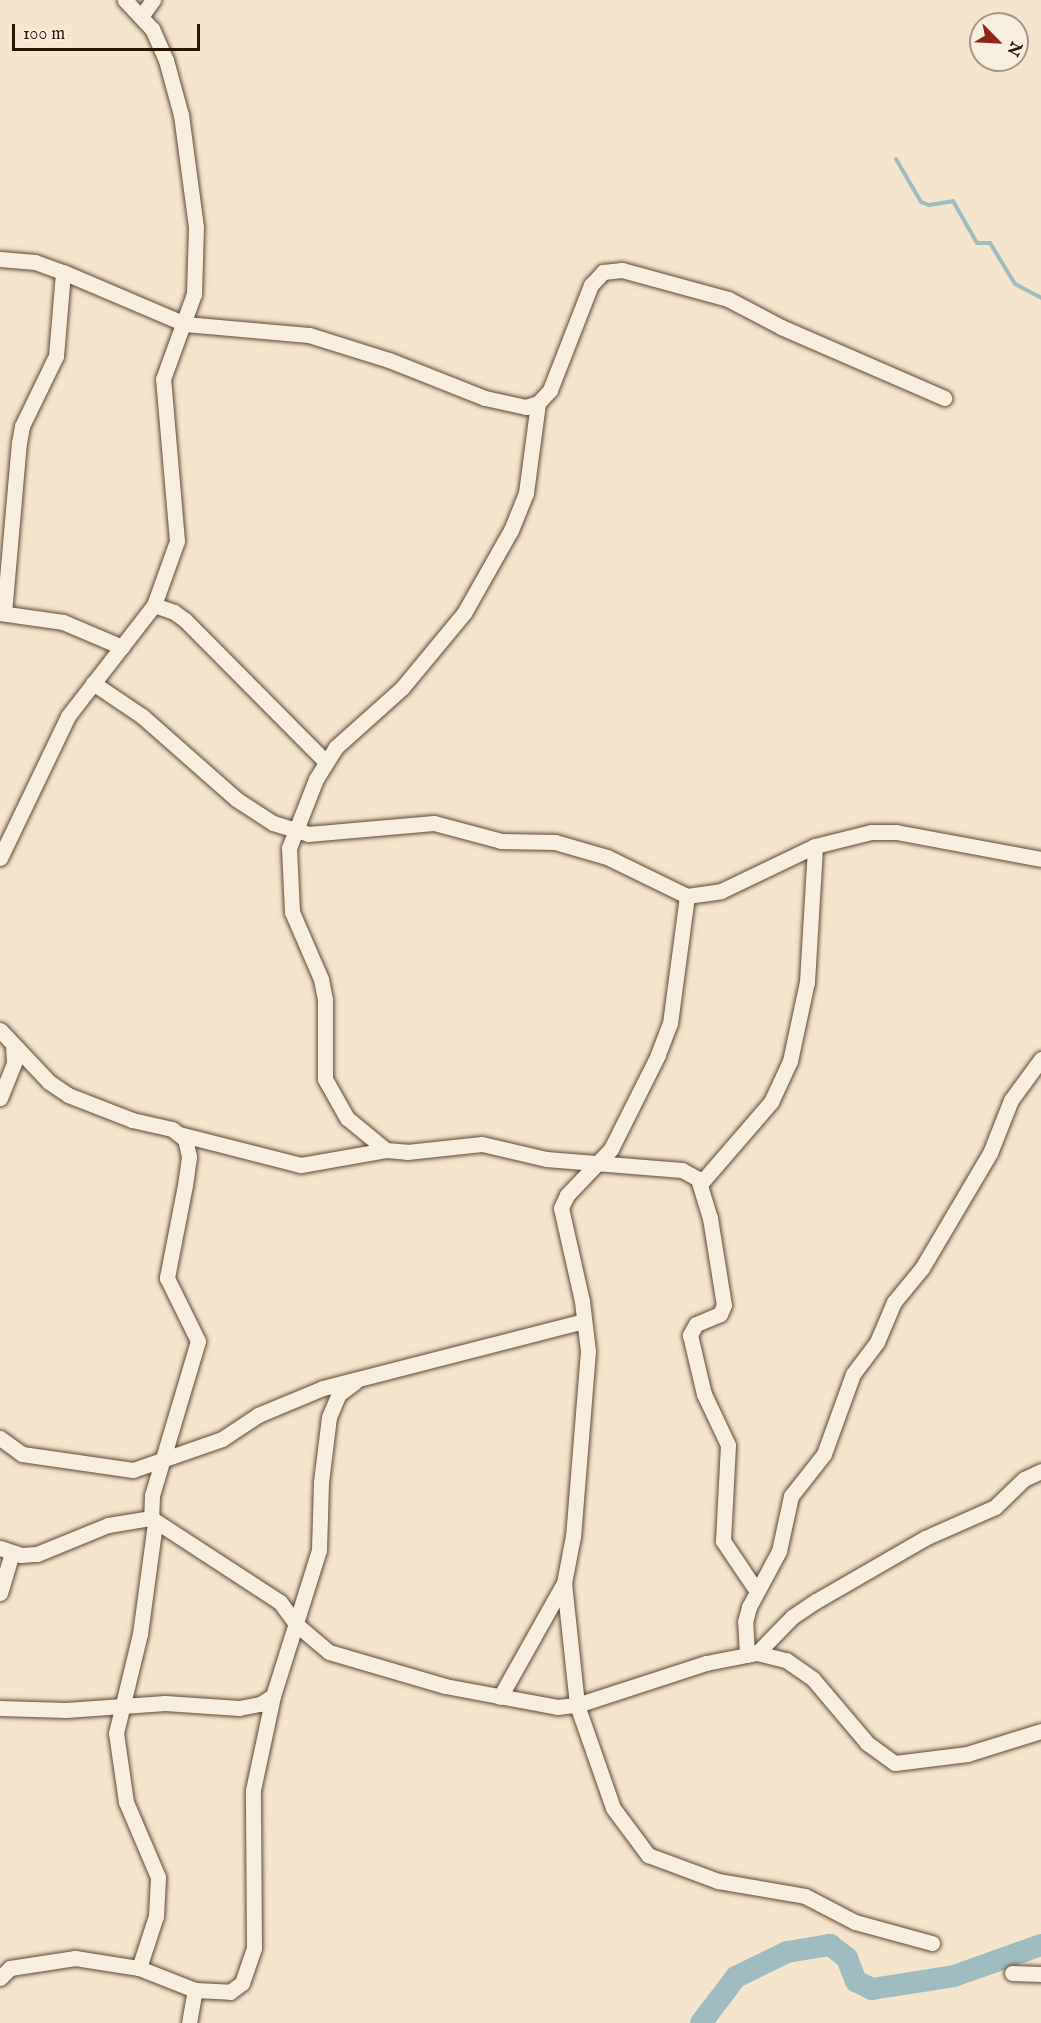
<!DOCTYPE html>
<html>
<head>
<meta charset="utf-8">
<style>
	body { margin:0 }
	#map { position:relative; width:1041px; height:2023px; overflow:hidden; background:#f5e5cc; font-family:"IM FELL English",serif }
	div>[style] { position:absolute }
	.stream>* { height:4px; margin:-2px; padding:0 2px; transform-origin:2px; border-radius:2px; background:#9fbdc0 }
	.river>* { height:22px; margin:-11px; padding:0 11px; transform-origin:11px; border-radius:11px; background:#9fbdc0 }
	.roads { filter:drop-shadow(0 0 2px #5e4833) drop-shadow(0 0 2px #5e4833) }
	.minor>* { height:15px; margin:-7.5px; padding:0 7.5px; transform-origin:7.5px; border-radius:7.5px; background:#f8eede }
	span { translate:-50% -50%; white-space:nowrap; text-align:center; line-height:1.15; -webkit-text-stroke:4.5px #f8eede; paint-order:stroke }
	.north { position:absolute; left:969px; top:12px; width:60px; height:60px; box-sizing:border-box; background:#f8eede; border:2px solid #a69685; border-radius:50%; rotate:114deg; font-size:16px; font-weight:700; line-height:24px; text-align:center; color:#2b1300 }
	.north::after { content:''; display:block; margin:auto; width:21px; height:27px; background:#8f2418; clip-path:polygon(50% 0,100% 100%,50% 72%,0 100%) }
	.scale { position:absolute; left:12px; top:24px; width:188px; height:27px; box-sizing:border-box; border:3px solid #2b1300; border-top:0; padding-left:8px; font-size:18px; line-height:21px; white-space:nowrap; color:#2b1300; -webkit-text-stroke:4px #f8eede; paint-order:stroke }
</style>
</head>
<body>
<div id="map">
	<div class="stream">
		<i style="left:896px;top:159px;width:50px;rotate:59.8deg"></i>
		<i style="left:921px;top:202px;width:9px;rotate:21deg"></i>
		<i style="left:929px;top:205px;width:24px;rotate:-9deg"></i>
		<i style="left:953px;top:201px;width:48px;rotate:60.3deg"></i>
		<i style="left:977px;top:243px;width:13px"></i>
		<i style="left:990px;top:243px;width:48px;rotate:58.6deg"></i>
		<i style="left:1015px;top:284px;width:30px;rotate:28deg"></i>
	</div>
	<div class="river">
		<i style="left:701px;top:2023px;width:58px;rotate:-52.7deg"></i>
		<i style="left:736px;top:1977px;width:57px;rotate:-26.1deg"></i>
		<i style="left:787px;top:1952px;width:44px;rotate:-9.2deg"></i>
		<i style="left:830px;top:1945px;width:21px;rotate:37deg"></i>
		<i style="left:847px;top:1958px;width:25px;rotate:69deg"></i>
		<i style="left:856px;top:1981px;width:18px;rotate:27deg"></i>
		<i style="left:872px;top:1989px;width:83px;rotate:-9deg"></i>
		<i style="left:954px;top:1976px;width:92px;rotate:-19.6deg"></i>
	</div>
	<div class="roads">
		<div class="minor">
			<i style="left:142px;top:15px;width:19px;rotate:-54deg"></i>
			<i style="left:0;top:259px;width:35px;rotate:5deg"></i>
			<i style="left:35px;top:262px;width:30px;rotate:20deg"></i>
			<i style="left:63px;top:272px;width:133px;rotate:23.1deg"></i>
			<i style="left:185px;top:324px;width:124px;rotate:5.1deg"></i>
			<i style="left:309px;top:335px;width:84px;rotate:17.4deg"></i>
			<i style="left:389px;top:360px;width:103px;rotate:21.6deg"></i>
			<i style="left:485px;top:398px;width:42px;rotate:12.4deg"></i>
			<i style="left:526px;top:407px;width:13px;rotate:-18deg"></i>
			<i style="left:538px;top:403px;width:18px;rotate:-47deg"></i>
			<i style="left:550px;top:390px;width:113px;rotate:-68.7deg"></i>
			<i style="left:591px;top:285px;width:18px;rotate:-47deg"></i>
			<i style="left:603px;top:272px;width:19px;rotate:-6deg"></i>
			<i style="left:622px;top:270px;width:110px;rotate:15.3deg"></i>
			<i style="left:728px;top:299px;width:60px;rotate:27.8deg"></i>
			<i style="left:781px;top:327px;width:178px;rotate:23.5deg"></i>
			<i style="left:538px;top:403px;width:91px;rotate:97.6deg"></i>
			<i style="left:526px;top:493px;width:40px;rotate:112deg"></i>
			<i style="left:511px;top:530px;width:95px;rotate:119.5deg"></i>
			<i style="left:464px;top:613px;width:97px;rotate:129.6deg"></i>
			<i style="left:402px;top:688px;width:89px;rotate:138.2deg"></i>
			<i style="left:336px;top:747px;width:38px;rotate:122deg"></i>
			<i style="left:316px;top:779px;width:74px;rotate:111.4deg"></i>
			<i style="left:289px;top:848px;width:64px;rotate:87.3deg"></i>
			<i style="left:292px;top:912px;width:73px;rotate:66.6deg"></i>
			<i style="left:321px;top:979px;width:21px;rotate:79deg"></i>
			<i style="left:325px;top:1000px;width:79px;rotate:90deg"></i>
			<i style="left:325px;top:1079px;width:45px;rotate:60.6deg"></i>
			<i style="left:347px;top:1118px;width:50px;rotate:39.4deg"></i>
			<i style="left:386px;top:1150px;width:21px;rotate:5deg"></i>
			<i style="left:407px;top:1152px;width:75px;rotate:-6.1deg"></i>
			<i style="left:482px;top:1144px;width:66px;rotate:13.2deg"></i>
			<i style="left:546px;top:1159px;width:136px;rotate:4.6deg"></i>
			<i style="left:682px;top:1170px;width:18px;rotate:29deg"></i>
			<i style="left:698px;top:1179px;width:41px;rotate:72.9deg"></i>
			<i style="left:710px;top:1218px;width:88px;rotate:80.9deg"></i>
			<i style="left:724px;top:1305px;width:10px;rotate:114deg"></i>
			<i style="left:720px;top:1314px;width:26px;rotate:157deg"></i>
			<i style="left:696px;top:1324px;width:13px;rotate:119deg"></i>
			<i style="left:690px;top:1335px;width:61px;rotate:76.7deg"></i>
			<i style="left:704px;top:1394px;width:56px;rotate:64.8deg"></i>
			<i style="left:728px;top:1445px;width:96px;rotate:93deg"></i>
			<i style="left:723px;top:1541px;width:59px;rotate:56deg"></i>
			<i style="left:154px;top:605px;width:21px;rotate:19deg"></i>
			<i style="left:174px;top:612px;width:14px;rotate:36deg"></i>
			<i style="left:185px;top:620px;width:200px;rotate:45.2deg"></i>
			<i style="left:0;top:613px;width:64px;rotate:8.1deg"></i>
			<i style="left:63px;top:622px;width:64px;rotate:23deg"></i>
			<i style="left:4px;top:613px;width:171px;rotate:-85deg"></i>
			<i style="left:19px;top:443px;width:17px;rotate:-80deg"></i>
			<i style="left:22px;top:426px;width:78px;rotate:-64.1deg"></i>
			<i style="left:56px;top:356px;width:84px;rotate:-85.2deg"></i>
			<i style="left:93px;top:683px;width:59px;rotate:34deg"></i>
			<i style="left:142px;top:716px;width:125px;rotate:41.4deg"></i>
			<i style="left:236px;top:799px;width:44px;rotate:33deg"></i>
			<i style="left:273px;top:823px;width:37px;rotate:17deg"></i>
			<i style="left:308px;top:834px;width:126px;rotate:-5deg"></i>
			<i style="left:434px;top:823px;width:69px;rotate:15deg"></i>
			<i style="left:501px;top:841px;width:54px;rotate:1.1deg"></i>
			<i style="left:555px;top:842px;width:54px;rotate:16.1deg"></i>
			<i style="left:607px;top:857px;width:89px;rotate:26deg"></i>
			<i style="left:687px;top:896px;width:34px;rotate:-8deg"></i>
			<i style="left:721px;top:891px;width:104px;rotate:-25.6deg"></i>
			<i style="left:815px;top:846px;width:58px;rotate:-14deg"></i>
			<i style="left:871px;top:832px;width:25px"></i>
			<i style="left:896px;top:832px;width:147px;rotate:10.5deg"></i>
			<i style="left:0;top:858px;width:157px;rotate:-64.4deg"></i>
			<i style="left:68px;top:716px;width:140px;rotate:-52.2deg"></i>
			<i style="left:154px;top:605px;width:68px;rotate:-70.2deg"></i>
			<i style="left:177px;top:541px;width:163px;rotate:-94.9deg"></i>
			<i style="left:163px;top:379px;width:90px;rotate:-70deg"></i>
			<i style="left:194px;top:294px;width:67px;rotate:-88.3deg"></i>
			<i style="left:196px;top:227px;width:113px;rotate:-97.6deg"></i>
			<i style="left:181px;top:115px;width:57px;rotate:-105.3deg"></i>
			<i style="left:166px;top:60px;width:34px;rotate:-114deg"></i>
			<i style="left:152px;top:29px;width:40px;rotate:-133deg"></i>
			<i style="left:687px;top:896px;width:128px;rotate:97.6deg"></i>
			<i style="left:670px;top:1023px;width:34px;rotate:111deg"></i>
			<i style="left:658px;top:1055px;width:105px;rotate:116.6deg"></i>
			<i style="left:611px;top:1149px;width:64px;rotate:133.7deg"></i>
			<i style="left:567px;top:1195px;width:14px;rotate:115deg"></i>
			<i style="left:561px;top:1208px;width:95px;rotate:77.3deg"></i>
			<i style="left:582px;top:1301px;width:50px;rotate:83.2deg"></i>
			<i style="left:588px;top:1351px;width:186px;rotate:94.6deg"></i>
			<i style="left:573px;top:1536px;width:48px;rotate:100.8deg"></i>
			<i style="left:564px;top:1583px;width:123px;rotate:83.9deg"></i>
			<i style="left:577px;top:1705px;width:109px;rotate:70.7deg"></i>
			<i style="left:613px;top:1808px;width:59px;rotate:53.3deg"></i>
			<i style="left:648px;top:1855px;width:75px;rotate:20.4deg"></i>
			<i style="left:718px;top:1881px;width:88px;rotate:9.8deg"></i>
			<i style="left:805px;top:1896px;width:56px;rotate:27.5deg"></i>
			<i style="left:855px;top:1922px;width:80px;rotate:15.3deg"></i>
			<i style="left:0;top:1030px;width:71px;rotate:46.7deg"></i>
			<i style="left:49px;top:1082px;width:23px;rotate:34deg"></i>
			<i style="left:68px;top:1095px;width:69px;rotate:21.3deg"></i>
			<i style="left:132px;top:1120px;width:41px;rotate:12.7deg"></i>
			<i style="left:172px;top:1129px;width:16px;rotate:38deg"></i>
			<i style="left:185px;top:1139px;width:18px;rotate:77deg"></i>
			<i style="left:189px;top:1157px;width:28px;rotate:98deg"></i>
			<i style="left:185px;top:1185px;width:95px;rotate:101deg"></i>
			<i style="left:167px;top:1278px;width:70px;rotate:63.8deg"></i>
			<i style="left:198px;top:1341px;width:161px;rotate:106.6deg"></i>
			<i style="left:152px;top:1495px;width:23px;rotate:92deg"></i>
			<i style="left:151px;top:1518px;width:154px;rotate:33.1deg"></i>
			<i style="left:280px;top:1602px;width:29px;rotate:54deg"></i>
			<i style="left:297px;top:1625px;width:42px;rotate:40.2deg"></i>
			<i style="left:329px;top:1652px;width:121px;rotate:16.3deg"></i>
			<i style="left:445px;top:1686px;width:114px;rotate:10.6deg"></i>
			<i style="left:557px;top:1707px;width:20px;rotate:-6deg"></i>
			<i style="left:577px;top:1705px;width:136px;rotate:-18deg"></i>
			<i style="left:706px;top:1663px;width:52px;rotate:-11.1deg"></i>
			<i style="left:757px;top:1653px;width:30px;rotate:14deg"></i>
			<i style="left:786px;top:1660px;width:33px;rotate:35deg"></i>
			<i style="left:813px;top:1679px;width:84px;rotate:49.8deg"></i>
			<i style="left:867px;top:1743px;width:34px;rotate:36deg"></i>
			<i style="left:895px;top:1763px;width:73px;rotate:-7.1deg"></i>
			<i style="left:967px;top:1754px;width:77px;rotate:-17.3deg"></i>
			<i style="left:0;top:1098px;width:38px;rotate:-68deg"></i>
			<i style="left:14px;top:1063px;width:17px;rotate:-93deg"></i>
			<i style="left:179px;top:1134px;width:126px;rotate:14.3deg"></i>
			<i style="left:301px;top:1165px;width:86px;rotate:-10deg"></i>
			<i style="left:701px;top:1183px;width:107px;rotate:-49.2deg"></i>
			<i style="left:771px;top:1102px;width:45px;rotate:-65.1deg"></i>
			<i style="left:790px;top:1061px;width:81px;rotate:-77.9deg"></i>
			<i style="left:807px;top:982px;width:136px;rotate:-86.6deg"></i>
			<i style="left:0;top:1438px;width:27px;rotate:36deg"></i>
			<i style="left:22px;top:1454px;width:112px;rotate:8.2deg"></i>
			<i style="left:133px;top:1470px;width:94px;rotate:-19.2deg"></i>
			<i style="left:222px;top:1439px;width:43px;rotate:-33.7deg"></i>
			<i style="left:258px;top:1415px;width:70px;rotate:-22.6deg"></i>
			<i style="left:323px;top:1388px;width:269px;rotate:-14.4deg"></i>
			<i style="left:0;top:1548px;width:22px;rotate:18deg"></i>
			<i style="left:21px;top:1555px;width:16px;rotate:-4deg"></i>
			<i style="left:37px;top:1554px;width:77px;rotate:-22.2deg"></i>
			<i style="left:108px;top:1525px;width:44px;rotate:-9.2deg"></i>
			<i style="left:0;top:1593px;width:42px;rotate:-73.3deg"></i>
			<i style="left:757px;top:1653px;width:50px;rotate:-45.8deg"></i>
			<i style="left:792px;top:1617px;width:29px;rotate:-34deg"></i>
			<i style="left:816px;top:1601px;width:126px;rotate:-30deg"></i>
			<i style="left:925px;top:1538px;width:77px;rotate:-23.9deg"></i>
			<i style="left:995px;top:1507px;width:40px;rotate:-44deg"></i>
			<i style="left:1024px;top:1479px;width:19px;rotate:-25deg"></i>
			<i style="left:747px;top:1655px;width:33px;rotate:-93deg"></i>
			<i style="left:745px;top:1622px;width:16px;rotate:-75deg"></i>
			<i style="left:749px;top:1607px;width:64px;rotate:-61.8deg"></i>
			<i style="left:779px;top:1551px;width:56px;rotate:-77.7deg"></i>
			<i style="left:791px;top:1496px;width:53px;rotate:-51.8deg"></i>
			<i style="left:824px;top:1454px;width:85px;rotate:-70.1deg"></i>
			<i style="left:853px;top:1374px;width:40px;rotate:-53deg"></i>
			<i style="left:877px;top:1342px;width:43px;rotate:-67deg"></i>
			<i style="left:894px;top:1302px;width:44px;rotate:-50.5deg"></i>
			<i style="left:922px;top:1268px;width:134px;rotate:-59.4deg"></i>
			<i style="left:990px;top:1153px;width:57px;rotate:-68.4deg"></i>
			<i style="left:1011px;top:1100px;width:51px;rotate:-53.8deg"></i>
			<i style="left:500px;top:1697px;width:131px;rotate:-60.7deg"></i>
			<i style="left:0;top:1708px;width:66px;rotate:1.7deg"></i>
			<i style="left:66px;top:1710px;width:99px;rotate:-4deg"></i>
			<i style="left:165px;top:1703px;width:74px;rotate:3.9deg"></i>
			<i style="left:239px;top:1708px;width:21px;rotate:-11deg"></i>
			<i style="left:260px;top:1704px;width:15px;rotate:-32deg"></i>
			<i style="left:139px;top:1968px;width:55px;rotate:-71.9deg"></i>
			<i style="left:156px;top:1916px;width:39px;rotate:-87deg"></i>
			<i style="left:158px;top:1877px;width:82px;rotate:-113.1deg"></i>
			<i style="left:126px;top:1802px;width:70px;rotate:-98.2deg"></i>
			<i style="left:116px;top:1733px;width:102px;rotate:-76.4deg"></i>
			<i style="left:140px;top:1634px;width:112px;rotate:-82.3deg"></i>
			<i style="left:1012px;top:1973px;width:29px;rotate:2deg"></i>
			<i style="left:0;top:1978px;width:14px;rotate:-45deg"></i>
			<i style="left:10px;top:1968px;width:66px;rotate:-8.7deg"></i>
			<i style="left:75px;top:1958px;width:65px;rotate:8.9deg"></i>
			<i style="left:139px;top:1968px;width:60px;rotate:21.4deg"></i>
			<i style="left:195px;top:1990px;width:35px;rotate:3deg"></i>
			<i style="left:230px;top:1992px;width:15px;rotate:-37deg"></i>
			<i style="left:242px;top:1983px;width:37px;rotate:-71deg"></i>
			<i style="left:254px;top:1948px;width:158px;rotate:-90.4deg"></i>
			<i style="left:253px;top:1790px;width:96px;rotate:-78deg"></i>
			<i style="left:273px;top:1696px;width:153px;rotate:-72.5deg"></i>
			<i style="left:319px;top:1550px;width:68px;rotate:-88.3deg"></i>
			<i style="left:321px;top:1482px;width:65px;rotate:-83deg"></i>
			<i style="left:329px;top:1417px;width:25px;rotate:-67deg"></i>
			<i style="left:339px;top:1394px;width:20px;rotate:-37deg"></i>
			<i style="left:189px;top:2023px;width:34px;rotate:-80deg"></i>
		</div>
	</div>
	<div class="north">N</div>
	<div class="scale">100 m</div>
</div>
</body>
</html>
